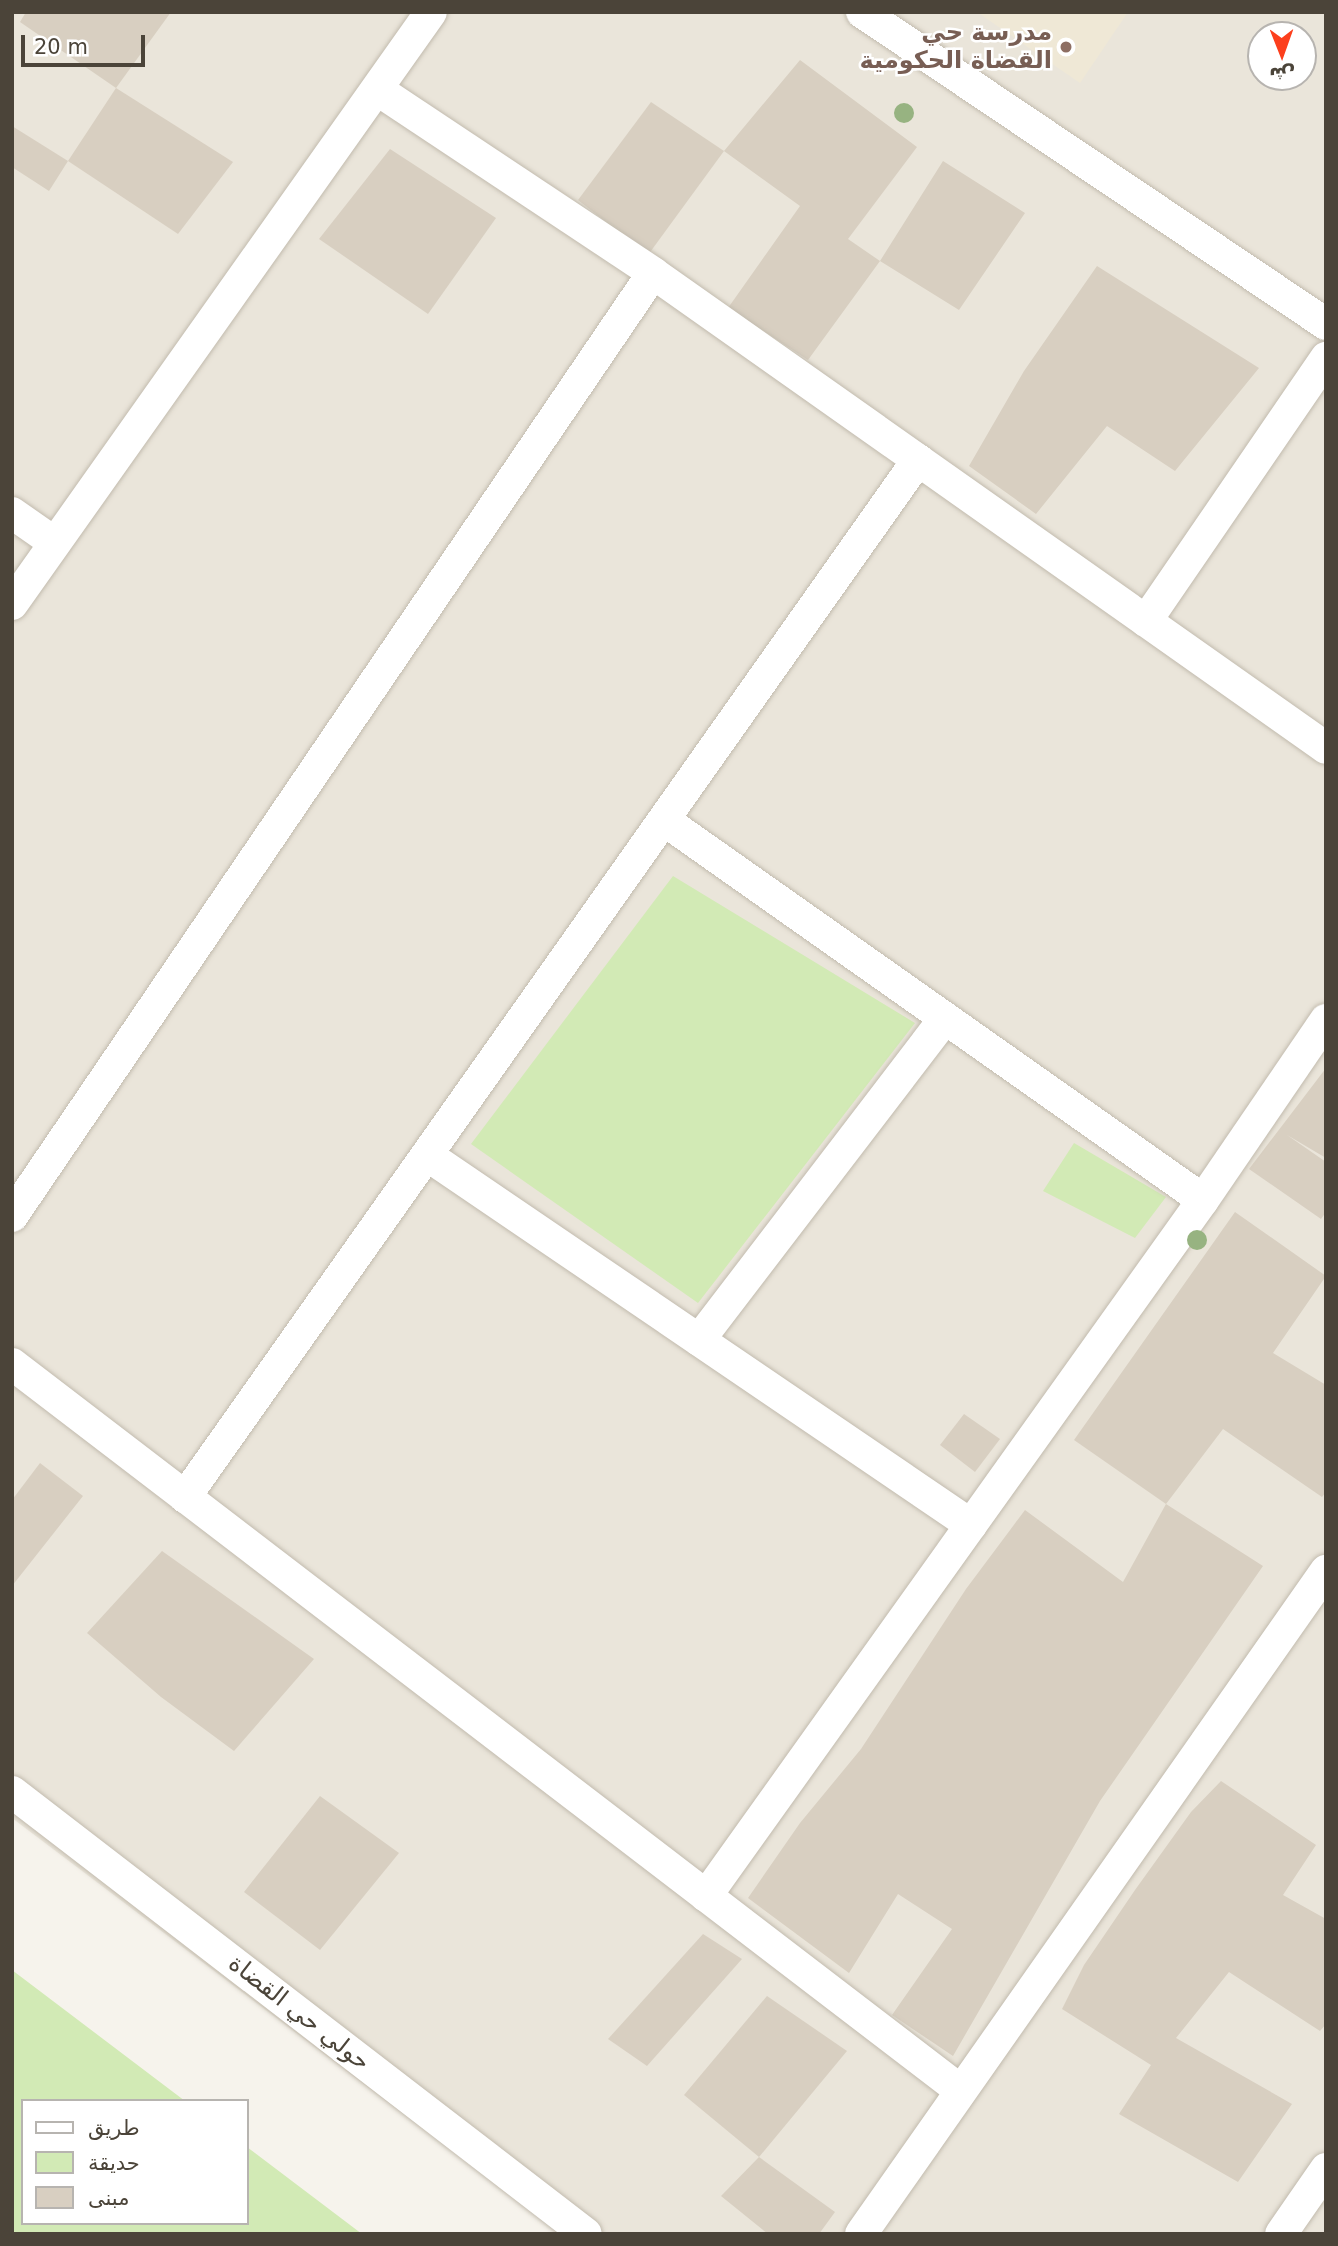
<!DOCTYPE html>
<html>
<head>
<meta charset="utf-8">
<style>
	body { margin:0 }
	#map { position:relative; width:1338px; height:2246px; overflow:hidden; background:#f6f3ec; font-family:"DejaVu Sans","Noto Naskh Arabic",sans-serif }
	div>[style] { position:absolute }
	.residential>* { inset:0; background:#eae5da }
	.education>* { inset:0; background:#efe8d6 }
	.green>* { inset:0; background:#d2eab5 }
	.building>* { inset:0; background:#d8cfc1 }
	.roads { filter:drop-shadow(0 0 2px #c2bbae) drop-shadow(0 0 2px #c2bbae) }
	.street>* { height:32px; margin:-16px; padding:0 16px; transform-origin:16px; border-radius:16px; background:#fff }
	.trees>* { width:20px; height:20px; margin:-10px; border-radius:50%; background:#97b381 }
	.dots>* { width:19px; height:19px; translate:-50% -50%; box-sizing:border-box; border:4px solid #fff; border-radius:50% }
	span { translate:-50% -50%; white-space:nowrap; text-align:center; line-height:1.15; -webkit-text-stroke:5px #fff; paint-order:stroke }
	.education-label { font-size:24px; color:#785e54; font-weight:700 }
	.right { translate:-100% -50%; text-align:right }
	.street-label { font-size:24px; color:#4b4439 }
	.frame { position:absolute; inset:0; border:14px solid #4b4439; pointer-events:none }
	.legend { position:absolute; left:21px; top:2099px; width:228px; height:126px; box-sizing:border-box; background:#fff; border:2px solid #b7b4b0; margin:0; padding:9px 12px; list-style:none; font-size:21px; color:#4b4439 }
	.legend li { display:flex; align-items:center; gap:14px; height:35px }
	.legend b { width:35px; border:2px solid #b7b4b0 }
	.north { position:absolute; left:1247px; top:21px; width:70px; height:70px; box-sizing:border-box; background:#fff; border:2px solid #b7b4b0; border-radius:50%; rotate:179deg; font-size:19px; font-weight:700; line-height:28px; text-align:center; color:#4b4439 }
	.north::after { content:''; display:block; margin:auto; width:24px; height:32px; background:#fc3f1d; clip-path:polygon(50% 0,100% 100%,50% 72%,0 100%) }
	.scale { position:absolute; left:21px; top:35px; width:124px; height:32px; box-sizing:border-box; border:4px solid #4b4439; border-top:0; padding-left:9px; font-size:21px; line-height:24px; white-space:nowrap; color:#4b4439; -webkit-text-stroke:5px #fff; paint-order:stroke }
</style>
</head>
<body>
<div id="map">
	<div class="residential">
		<i style="clip-path:polygon(evenodd,12px 12px,1326px 12px,1326px 2234px,562px 2234px,12px 1818px,12px 12px,1261px 35px,1303px 35px,1303px 77px,1261px 77px,1261px 35px)"></i>
	</div>
	<div class="education">
		<i style="clip-path:polygon(977px 12px,1128px 12px,1080px 83px)"></i>
	</div>
	<div class="green">
		<i style="clip-path:polygon(673px 876px,915px 1023px,698px 1303px,471px 1144px)"></i>
		<i style="clip-path:polygon(1074px 1143px,1166px 1197px,1135px 1238px,1043px 1191px)"></i>
		<i style="clip-path:polygon(12px 1970px,185px 2101px,23px 2101px,23px 2223px,247px 2223px,247px 2147px,362px 2234px,12px 2234px)"></i>
	</div>
	<div class="building">
		<i style="clip-path:polygon(26px 12px,171px 12px,116px 88px,20px 22px)"></i>
		<i style="clip-path:polygon(800px 60px,917px 147px,848px 239px,880px 261px,943px 161px,1025px 213px,959px 310px,880px 261px,808px 360px,728px 308px,800px 206px,724px 151px)"></i>
		<i style="clip-path:polygon(116px 88px,233px 162px,178px 234px,68px 161px)"></i>
		<i style="clip-path:polygon(651px 102px,724px 151px,648px 255px,578px 200px)"></i>
		<i style="clip-path:polygon(12px 126px,68px 161px,49px 191px,12px 167px)"></i>
		<i style="clip-path:polygon(390px 149px,496px 218px,428px 314px,319px 239px)"></i>
		<i style="clip-path:polygon(1097px 266px,1259px 368px,1175px 471px,1107px 426px,1036px 514px,969px 466px,1024px 371px)"></i>
		<i style="clip-path:polygon(1326px 1068px,1326px 1158px,1287px 1135px,1326px 1162px,1326px 1212px,1321px 1219px,1249px 1169px)"></i>
		<i style="clip-path:polygon(1235px 1212px,1326px 1276px,1273px 1353px,1326px 1385px,1326px 1492px,1322px 1497px,1223px 1429px,1166px 1504px,1074px 1440px)"></i>
		<i style="clip-path:polygon(964px 1414px,1000px 1439px,975px 1472px,940px 1445px)"></i>
		<i style="clip-path:polygon(40px 1463px,83px 1496px,12px 1586px,12px 1500px)"></i>
		<i style="clip-path:polygon(1166px 1504px,1263px 1566px,1100px 1801px,953px 2056px,892px 2015px,952px 1929px,898px 1894px,849px 1973px,748px 1898px,800px 1823px,861px 1749px,966px 1589px,1025px 1510px,1123px 1582px)"></i>
		<i style="clip-path:polygon(162px 1551px,314px 1659px,234px 1751px,161px 1697px,87px 1633px)"></i>
		<i style="clip-path:polygon(1221px 1781px,1316px 1845px,1283px 1895px,1326px 1919px,1326px 2024px,1320px 2031px,1229px 1972px,1176px 2038px,1292px 2104px,1238px 2182px,1119px 2114px,1151px 2065px,1062px 2009px,1084px 1965px,1135px 1890px,1191px 1812px)"></i>
		<i style="clip-path:polygon(320px 1796px,399px 1853px,320px 1950px,244px 1892px)"></i>
		<i style="clip-path:polygon(703px 1934px,742px 1959px,647px 2066px,608px 2039px)"></i>
		<i style="clip-path:polygon(767px 1996px,847px 2051px,759px 2157px,684px 2095px)"></i>
		<i style="clip-path:polygon(759px 2157px,835px 2212px,819px 2234px,768px 2234px,721px 2196px)"></i>
	</div>
	<div class="roads">
		<div class="street">
			<i style="left:862px;top:12px;width:559px;rotate:33.92deg"></i>
			<i style="left:378px;top:90px;width:330px;rotate:33.6deg"></i>
			<i style="left:653px;top:273px;width:824px;rotate:35.21deg"></i>
			<i style="left:12px;top:513px;width:52px;rotate:34.9deg"></i>
			<i style="left:12px;top:604px;width:725px;rotate:-54.71deg"></i>
			<i style="left:1146px;top:621px;width:319px;rotate:-55.6deg"></i>
			<i style="left:664px;top:820px;width:659px;rotate:35.18deg"></i>
			<i style="left:427px;top:1155px;width:658px;rotate:34.22deg"></i>
			<i style="left:12px;top:1216px;width:1140px;rotate:-55.79deg"></i>
			<i style="left:699px;top:1340px;width:405px;rotate:-52.6deg"></i>
			<i style="left:12px;top:1364px;width:1195px;rotate:37.45deg"></i>
			<i style="left:185px;top:1497px;width:1270px;rotate:-54.75deg"></i>
			<i style="left:12px;top:1792px;width:724px;rotate:37.6deg"></i>
			<i style="left:706px;top:1896px;width:855px;rotate:-54.47deg"></i>
			<i style="left:1203px;top:1200px;width:218px;rotate:-55.7deg"></i>
			<i style="left:861px;top:2234px;width:810px;rotate:-54.96deg"></i>
			<i style="left:1281px;top:2234px;width:79px;rotate:-55.3deg"></i>
		</div>
	</div>
	<div class="trees">
		<i style="left:904px;top:113px"></i>
		<i style="left:1197px;top:1240px"></i>
	</div>
	<div class="dots">
		<i style="left:1066px;top:47px;background:#8d6e63"></i>
	</div>
	<div class="education-label">
		<span class="right" style="left:1052px;top:47px">مدرسة حي<br>القضاة الحكومية</span>
	</div>
	<div class="street-label">
		<span style="left:299px;top:2013px;rotate:38deg">حولي حي القضاة</span>
	</div>
	<div class="frame"></div>
	<ul class="legend">
	<li><b style="height:9px;background:#fff"></b>طريق</li>
	<li><b style="height:19px;background:#d2eab5"></b>حديقة</li>
	<li><b style="height:19px;background:#d8cfc1"></b>مبنى</li>
	</ul>
	<div class="north">ش</div>
	<div class="scale">20 m</div>
</div>
</body>
</html>
